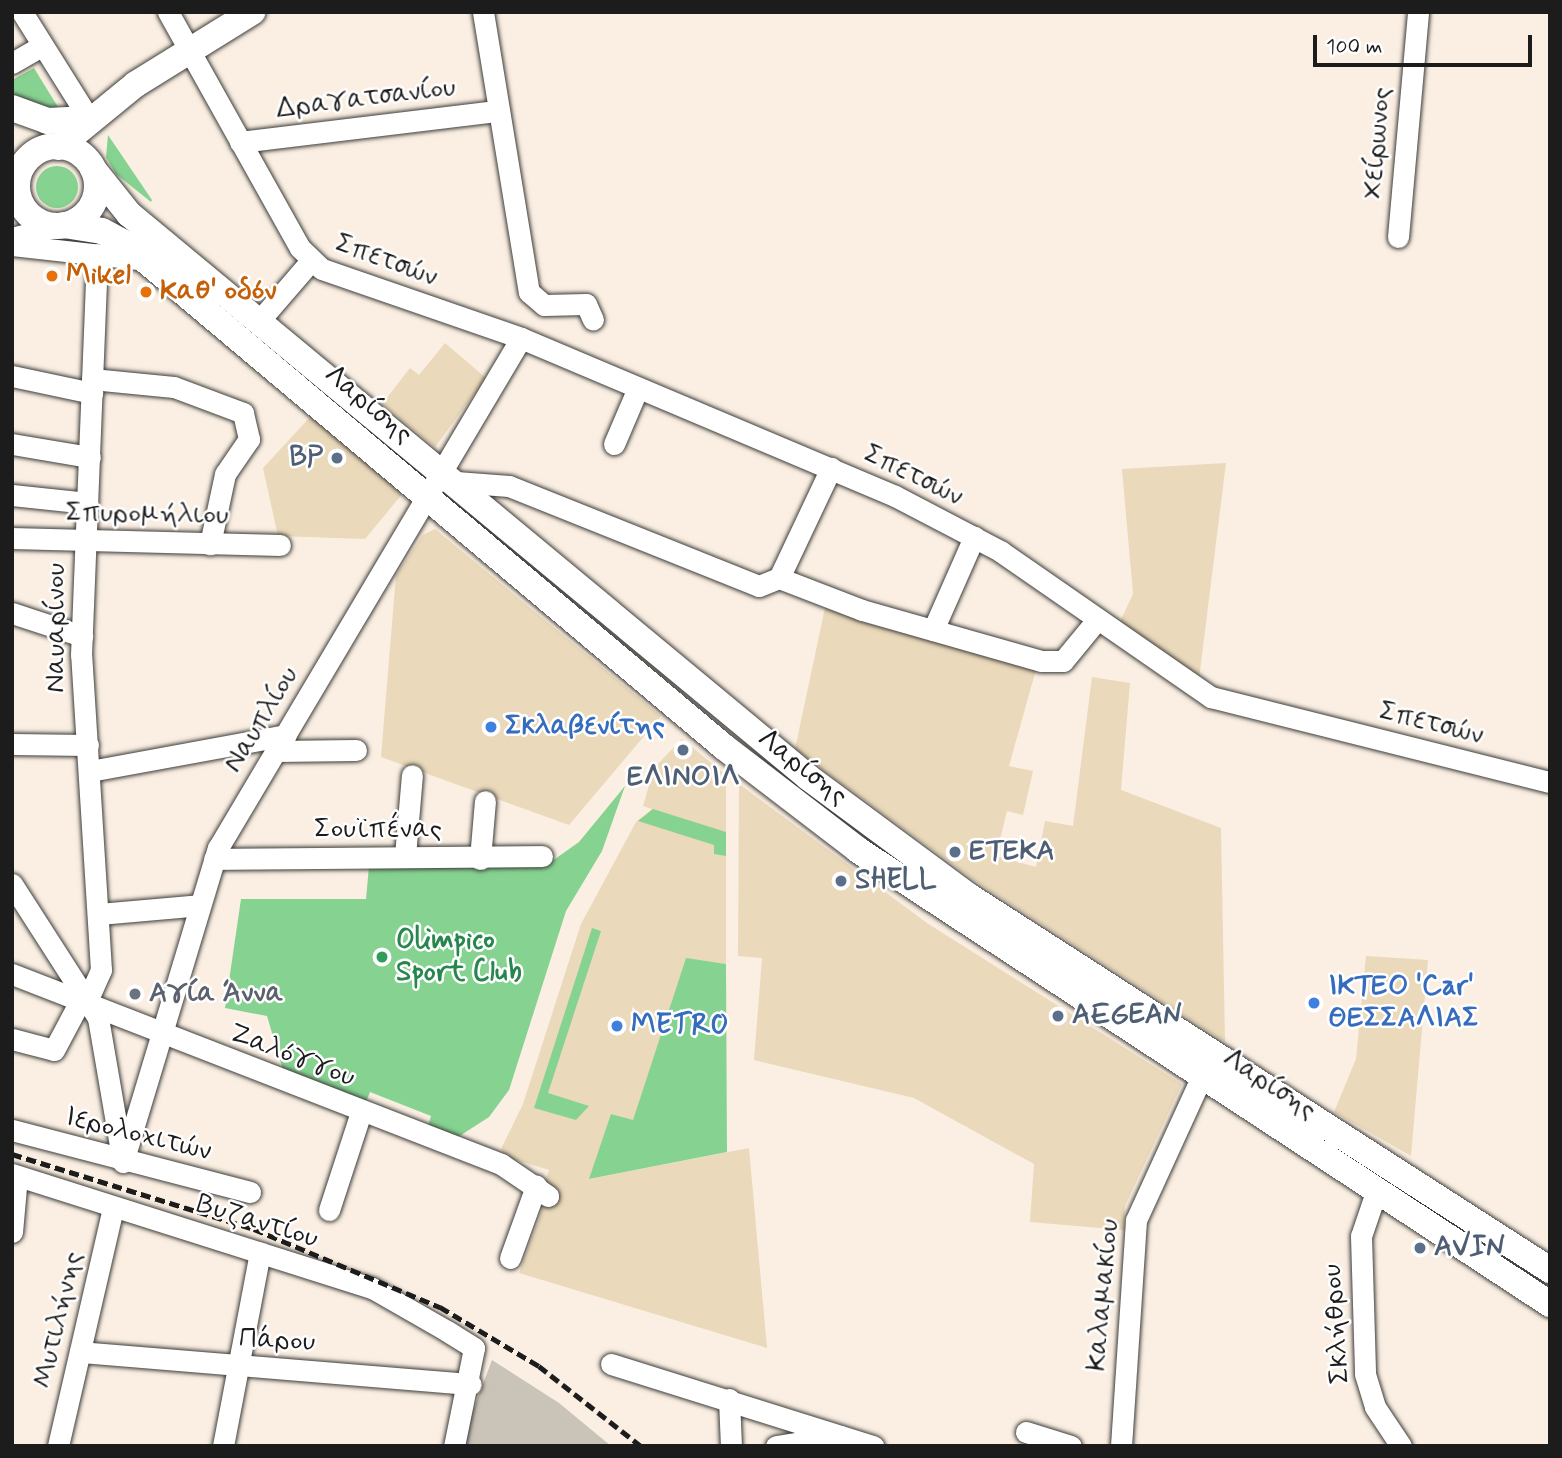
<!DOCTYPE html>
<html>
<head>
<meta charset="utf-8">
<style>
	body { margin:0 }
	#map { position:relative; width:1562px; height:1458px; overflow:hidden; background:#faefe2; font-family:Mynerve,sans-serif }
	div>[style] { position:absolute }
	.built>* { inset:0; background:#ead9ba }
	.industrial>* { inset:0; background:#cac3b8 }
	.green>* { inset:0; background:#86d391 }
	.round { border-radius:50% }
	.roads { filter:drop-shadow(0 0 2px #3d3c3a) drop-shadow(0 0 2px #3d3c3a) }
	.minor>* { height:21px; margin:-10.5px; padding:0 10.5px; transform-origin:10.5px; border-radius:10.5px; background:#fff }
	.major>* { height:26px; margin:-13px; padding:0 13px; transform-origin:13px; border-radius:13px; background:#fff }
	.major>.ring { margin:-13px; padding:0; box-sizing:content-box; background:none; border:26px solid #fff; border-radius:50% }
	.rail>* { height:4.5px; margin-top:-2.25px; transform-origin:0; background:repeating-linear-gradient(90deg,#1c1c1c 0 10px,transparent 0 15px) }
	.dots>* { width:19px; height:19px; translate:-50% -50%; box-sizing:border-box; border:4px solid #fff; border-radius:50% }
	span { translate:-50% -50%; white-space:nowrap; text-align:center; line-height:1.15; -webkit-text-stroke:5px #fff; paint-order:stroke }
	.street-label { font-size:28px; color:#1c1c1c }
	.food-label { font-size:28px; color:#c56008; font-weight:700 }
	.left { translate:0 -50%; text-align:left }
	.service-label { font-size:28px; color:#4e5e75; font-weight:700 }
	.right { translate:-100% -50%; text-align:right }
	.shop-label { font-size:28px; color:#366cbe; font-weight:700 }
	.leisure-label { font-size:28px; color:#27864d; font-weight:700 }
	.worship-label { font-size:28px; color:#5b616d; font-weight:700 }
	.frame { position:absolute; inset:0; border:14px solid #1c1c1c; pointer-events:none }
	.scale { position:absolute; left:1313px; top:35px; width:219px; height:32px; box-sizing:border-box; border:4px solid #1c1c1c; border-top:0; padding-left:9px; font-size:21px; line-height:24px; white-space:nowrap; color:#1c1c1c; -webkit-text-stroke:5px #fff; paint-order:stroke }
</style>
</head>
<body>
<div id="map">
	<div class="built">
		<i style="clip-path:polygon(445px 343px,486px 378px,435px 447px,382px 404px,410px 368px,419px 375px)"></i>
		<i style="clip-path:polygon(312px 415px,403px 493px,365px 539px,278px 536px,263px 468px)"></i>
		<i style="clip-path:polygon(1226px 463px,1199px 679px,1118px 626px,1133px 594px,1122px 469px)"></i>
		<i style="clip-path:polygon(435px 529px,661px 716px,569px 825px,381px 757px,396px 575px,423px 535px)"></i>
		<i style="clip-path:polygon(825px 608px,1037px 666px,1009px 766px,1033px 771px,1023px 815px,1007px 811px,996px 856px,1036px 867px,1045px 821px,1073px 826px,1092px 677px,1130px 683px,1121px 790px,1221px 828px,1225px 1042px,981px 885px,795px 749px)"></i>
		<i style="clip-path:polygon(682px 739px,726px 775px,726px 964px,686px 959px,633px 1121px,612px 1114px,590px 1179px,749px 1148px,767px 1348px,519px 1273px,551px 1187px,545px 1183px,549px 1170px,506px 1157px,501px 1149px,523px 1104px,581px 924px,636px 822px,652px 809px,643px 806px,654px 768px)"></i>
		<i style="clip-path:polygon(739px 784px,927px 923px,1182px 1084px,1125px 1206px,1124px 1230px,1030px 1222px,1034px 1164px,914px 1098px,754px 1060px,762px 958px,738px 956px)"></i>
		<i style="clip-path:polygon(1366px 956px,1428px 960px,1411px 1156px,1334px 1112px,1356px 1059px)"></i>
	</div>
	<div class="industrial">
		<i style="clip-path:polygon(492px 1360px,559px 1403px,611px 1446px,460px 1446px)"></i>
	</div>
	<div class="green">
		<i style="clip-path:polygon(34px 68px,61px 112px,27px 106px,12px 93px,12px 80px)"></i>
		<i style="clip-path:polygon(108px 135px,152px 200px,151px 202px,116px 174px,106px 157px)"></i>
		<i class="round" style="left:36px;top:166px;width:42px;height:42px"></i>
		<i style="clip-path:polygon(625px 786px,602px 851px,566px 911px,509px 1090px,489px 1117px,458px 1137px,428px 1126px,431px 1116px,370px 1092px,366px 1102px,283px 1070px,267px 1016px,225px 1008px,241px 899px,366px 899px,369px 866px,386px 862px,548px 864px,579px 842px)"></i>
		<i style="clip-path:polygon(653px 809px,726px 832px,726px 856px,714px 854px,714px 845px,638px 821px)"></i>
		<i style="clip-path:polygon(592px 928px,601px 931px,548px 1093px,589px 1106px,576px 1120px,534px 1108px)"></i>
		<i style="clip-path:polygon(686px 958px,726px 964px,727px 1152px,589px 1179px,611px 1114px,633px 1120px)"></i>
	</div>
	<div class="roads">
		<div class="minor">
			<i style="left:22px;top:12px;width:126px;rotate:57.9deg"></i>
			<i style="left:168px;top:12px;width:270px;rotate:60.8deg"></i>
			<i style="left:300px;top:248px;width:30px;rotate:44deg"></i>
			<i style="left:322px;top:269px;width:211px;rotate:19.1deg"></i>
			<i style="left:521px;top:338px;width:406px;rotate:22.9deg"></i>
			<i style="left:895px;top:496px;width:119px;rotate:27.6deg"></i>
			<i style="left:1000px;top:551px;width:257px;rotate:34.7deg"></i>
			<i style="left:1211px;top:697px;width:349px;rotate:14.1deg"></i>
			<i style="left:483px;top:12px;width:284px;rotate:80.7deg"></i>
			<i style="left:529px;top:292px;width:20px;rotate:41deg"></i>
			<i style="left:544px;top:305px;width:42px;rotate:-1.4deg"></i>
			<i style="left:586px;top:304px;width:17px;rotate:66deg"></i>
			<i style="left:12px;top:63px;width:34px;rotate:-30deg"></i>
			<i style="left:240px;top:142px;width:260px;rotate:-6.9deg"></i>
			<i style="left:12px;top:202px;width:13px;rotate:-63deg"></i>
			<i style="left:1398px;top:237px;width:226px;rotate:-84.9deg"></i>
			<i style="left:12px;top:238px;width:48px;rotate:-14.6deg"></i>
			<i style="left:12px;top:245px;width:134px;rotate:6.4deg"></i>
			<i style="left:259px;top:321px;width:78px;rotate:-49.2deg"></i>
			<i style="left:12px;top:376px;width:82px;rotate:12deg"></i>
			<i style="left:92px;top:379px;width:82px;rotate:5.6deg"></i>
			<i style="left:174px;top:387px;width:74px;rotate:20.6deg"></i>
			<i style="left:243px;top:413px;width:27px;rotate:77deg"></i>
			<i style="left:249px;top:439px;width:42px;rotate:124.4deg"></i>
			<i style="left:225px;top:474px;width:72px;rotate:102.1deg"></i>
			<i style="left:12px;top:444px;width:79px;rotate:9.5deg"></i>
			<i style="left:614px;top:444px;width:61px;rotate:-66.8deg"></i>
			<i style="left:456px;top:482px;width:53px;rotate:4.3deg"></i>
			<i style="left:509px;top:486px;width:269px;rotate:21.8deg"></i>
			<i style="left:759px;top:586px;width:22px;rotate:-22deg"></i>
			<i style="left:779px;top:578px;width:122px;rotate:-64.7deg"></i>
			<i style="left:12px;top:495px;width:76px;rotate:6deg"></i>
			<i style="left:12px;top:538px;width:268px;rotate:1.5deg"></i>
			<i style="left:779px;top:578px;width:89px;rotate:21.1deg"></i>
			<i style="left:862px;top:610px;width:186px;rotate:15.9deg"></i>
			<i style="left:1041px;top:661px;width:22px"></i>
			<i style="left:1063px;top:661px;width:52px;rotate:-50.5deg"></i>
			<i style="left:12px;top:613px;width:74px;rotate:18.2deg"></i>
			<i style="left:933px;top:630px;width:102px;rotate:-66.2deg"></i>
			<i style="left:12px;top:744px;width:76px;rotate:0.8deg"></i>
			<i style="left:276px;top:751px;width:80px;rotate:-0.7deg"></i>
			<i style="left:90px;top:771px;width:199px;rotate:-10.4deg"></i>
			<i style="left:405px;top:856px;width:81px;rotate:-85.1deg"></i>
			<i style="left:214px;top:859px;width:328px;rotate:-0.5deg"></i>
			<i style="left:480px;top:859px;width:58px;rotate:-85.1deg"></i>
			<i style="left:12px;top:884px;width:159px;rotate:57.3deg"></i>
			<i style="left:98px;top:1018px;width:146px;rotate:80.2deg"></i>
			<i style="left:98px;top:914px;width:102px;rotate:-5deg"></i>
			<i style="left:12px;top:974px;width:525px;rotate:21.23deg"></i>
			<i style="left:501px;top:1164px;width:57px;rotate:34.2deg"></i>
			<i style="left:88px;top:999px;width:32px;rotate:-66deg"></i>
			<i style="left:101px;top:970px;width:316px;rotate:-93.6deg"></i>
			<i style="left:81px;top:655px;width:401px;rotate:-87.7deg"></i>
			<i style="left:12px;top:1039px;width:43px;rotate:14.7deg"></i>
			<i style="left:54px;top:1050px;width:53px;rotate:-62deg"></i>
			<i style="left:12px;top:1130px;width:246px;rotate:14.6deg"></i>
			<i style="left:123px;top:1162px;width:328px;rotate:-73.2deg"></i>
			<i style="left:218px;top:848px;width:593px;rotate:-59.28deg"></i>
			<i style="left:12px;top:1174px;width:378px;rotate:17.6deg"></i>
			<i style="left:372px;top:1288px;width:86px;rotate:29.8deg"></i>
			<i style="left:447px;top:1331px;width:32px;rotate:32deg"></i>
			<i style="left:474px;top:1348px;width:100px;rotate:101.5deg"></i>
			<i style="left:1376px;top:1192px;width:46px;rotate:108.8deg"></i>
			<i style="left:1361px;top:1236px;width:138px;rotate:88.3deg"></i>
			<i style="left:1365px;top:1374px;width:34px;rotate:73deg"></i>
			<i style="left:1375px;top:1407px;width:47px;rotate:56.3deg"></i>
			<i style="left:329px;top:1210px;width:103px;rotate:-71.9deg"></i>
			<i style="left:12px;top:1232px;width:56px;rotate:-84.9deg"></i>
			<i style="left:510px;top:1258px;width:77px;rotate:-70.1deg"></i>
			<i style="left:80px;top:1352px;width:392px;rotate:4.7deg"></i>
			<i style="left:611px;top:1364px;width:275px;rotate:17.4deg"></i>
			<i style="left:729px;top:1399px;width:47px;rotate:87.6deg"></i>
			<i style="left:1026px;top:1432px;width:47px;rotate:17.3deg"></i>
			<i style="left:58px;top:1446px;width:245px;rotate:-77deg"></i>
			<i style="left:223px;top:1446px;width:197px;rotate:-79.2deg"></i>
			<i style="left:776px;top:1446px;width:65px;rotate:-8.9deg"></i>
			<i style="left:1121px;top:1446px;width:226px;rotate:-86.2deg"></i>
			<i style="left:1136px;top:1220px;width:156px;rotate:-65.4deg"></i>
		</div>
		<div class="major">
			<i style="left:12px;top:108px;width:37px;rotate:20deg"></i>
			<i style="left:47px;top:121px;width:42px;rotate:-2.7deg"></i>
			<i class="ring" style="left:17px;top:146px;width:54px;height:54px"></i>
			<i style="left:59px;top:147px;width:99px;rotate:-39.3deg"></i>
			<i style="left:136px;top:84px;width:137px;rotate:-31.8deg"></i>
			<i style="left:93px;top:169px;width:58px;rotate:51.3deg"></i>
			<i style="left:129px;top:214px;width:883px;rotate:39.67deg"></i>
			<i style="left:809px;top:778px;width:200px;rotate:36.5deg"></i>
			<i style="left:970px;top:897px;width:690px;rotate:32.75deg"></i>
			<i style="left:64px;top:225px;width:38px;rotate:9deg"></i>
			<i style="left:102px;top:231px;width:27px;rotate:28deg"></i>
			<i style="left:126px;top:244px;width:781px;rotate:40.07deg"></i>
			<i style="left:724px;top:747px;width:169px;rotate:37.5deg"></i>
			<i style="left:858px;top:850px;width:828px;rotate:33.27deg"></i>
		</div>
	</div>
	<div class="rail">
		<i style="left:12px;top:1154px;width:253px;rotate:17.2deg"></i>
		<i style="left:254px;top:1229px;width:202px;rotate:22.8deg"></i>
		<i style="left:440px;top:1307px;width:115px;rotate:30.8deg"></i>
		<i style="left:539px;top:1366px;width:130px;rotate:38.1deg"></i>
	</div>
	<div class="dots">
		<i style="left:52px;top:276px;background:#e8710a"></i>
		<i style="left:146px;top:292px;background:#e8710a"></i>
		<i style="left:337px;top:458px;background:#5c6f8a"></i>
		<i style="left:491px;top:727px;background:#3f7fe0"></i>
		<i style="left:683px;top:750px;background:#5c6f8a"></i>
		<i style="left:955px;top:852px;background:#5c6f8a"></i>
		<i style="left:841px;top:881px;background:#5c6f8a"></i>
		<i style="left:382px;top:957px;background:#2e9e5b"></i>
		<i style="left:135px;top:994px;background:#6b7280"></i>
		<i style="left:1314px;top:1003px;background:#3f7fe0"></i>
		<i style="left:1058px;top:1016px;background:#5c6f8a"></i>
		<i style="left:617px;top:1026px;background:#3f7fe0"></i>
		<i style="left:1420px;top:1248px;background:#5c6f8a"></i>
	</div>
	<div class="street-label">
		<span style="left:366px;top:99px;rotate:-7deg">Δραγατσανίου</span>
		<span style="left:1378px;top:143px;rotate:-85deg">Χείρωνος</span>
		<span style="left:386px;top:261px;rotate:20deg">Σπετσών</span>
		<span style="left:368px;top:405px;rotate:40deg">Λαρίσης</span>
		<span style="left:913px;top:476px;rotate:26deg">Σπετσών</span>
		<span style="left:147px;top:515px;rotate:1deg">Σπυρομήλιου</span>
		<span style="left:57px;top:628px;rotate:-90deg">Ναυαρίνου</span>
		<span style="left:262px;top:720px;rotate:-59deg">Ναυπλίου</span>
		<span style="left:1431px;top:724px;rotate:14deg">Σπετσών</span>
		<span style="left:802px;top:768px;rotate:38deg">Λαρίσης</span>
		<span style="left:378px;top:830px">Σουϊπένας</span>
		<span style="left:292px;top:1056px;rotate:21deg">Ζαλόγγου</span>
		<span style="left:1269px;top:1085px;rotate:33deg">Λαρίσης</span>
		<span style="left:138px;top:1135px;rotate:14deg">Ιερολοχιτών</span>
		<span style="left:257px;top:1222px;rotate:17deg">Βυζαντίου</span>
		<span style="left:1104px;top:1295px;rotate:-85deg">Καλαμακίου</span>
		<span style="left:59px;top:1320px;rotate:-77deg">Μυτιλήνης</span>
		<span style="left:1337px;top:1324px;rotate:-94deg">Σκλήθρου</span>
		<span style="left:277px;top:1341px;rotate:3deg">Πάρου</span>
	</div>
	<div class="food-label">
		<span class="left" style="left:66px;top:276px">Mikel</span>
		<span class="left" style="left:160px;top:292px">Καθ' οδόν</span>
	</div>
	<div class="service-label">
		<span class="right" style="left:323px;top:458px">BP</span>
		<span style="left:683px;top:778px">ΕΛΙΝΟΙΛ</span>
		<span class="left" style="left:969px;top:852px">ΕΤΕΚΑ</span>
		<span class="left" style="left:855px;top:881px">SHELL</span>
		<span class="left" style="left:1072px;top:1016px">AEGEAN</span>
		<span class="left" style="left:1434px;top:1248px">AVIN</span>
	</div>
	<div class="shop-label">
		<span class="left" style="left:505px;top:727px">Σκλαβενίτης</span>
		<span class="left" style="left:1328px;top:1003px">ΙΚΤΕΟ 'Car'<br>ΘΕΣΣΑΛΙΑΣ</span>
		<span class="left" style="left:631px;top:1026px">METRO</span>
	</div>
	<div class="leisure-label">
		<span class="left" style="left:396px;top:957px">Olimpico<br>Sport Club</span>
	</div>
	<div class="worship-label">
		<span class="left" style="left:149px;top:994px">Αγία Άννα</span>
	</div>
	<div class="frame"></div>
	<div class="scale">100 m</div>
</div>
</body>
</html>
